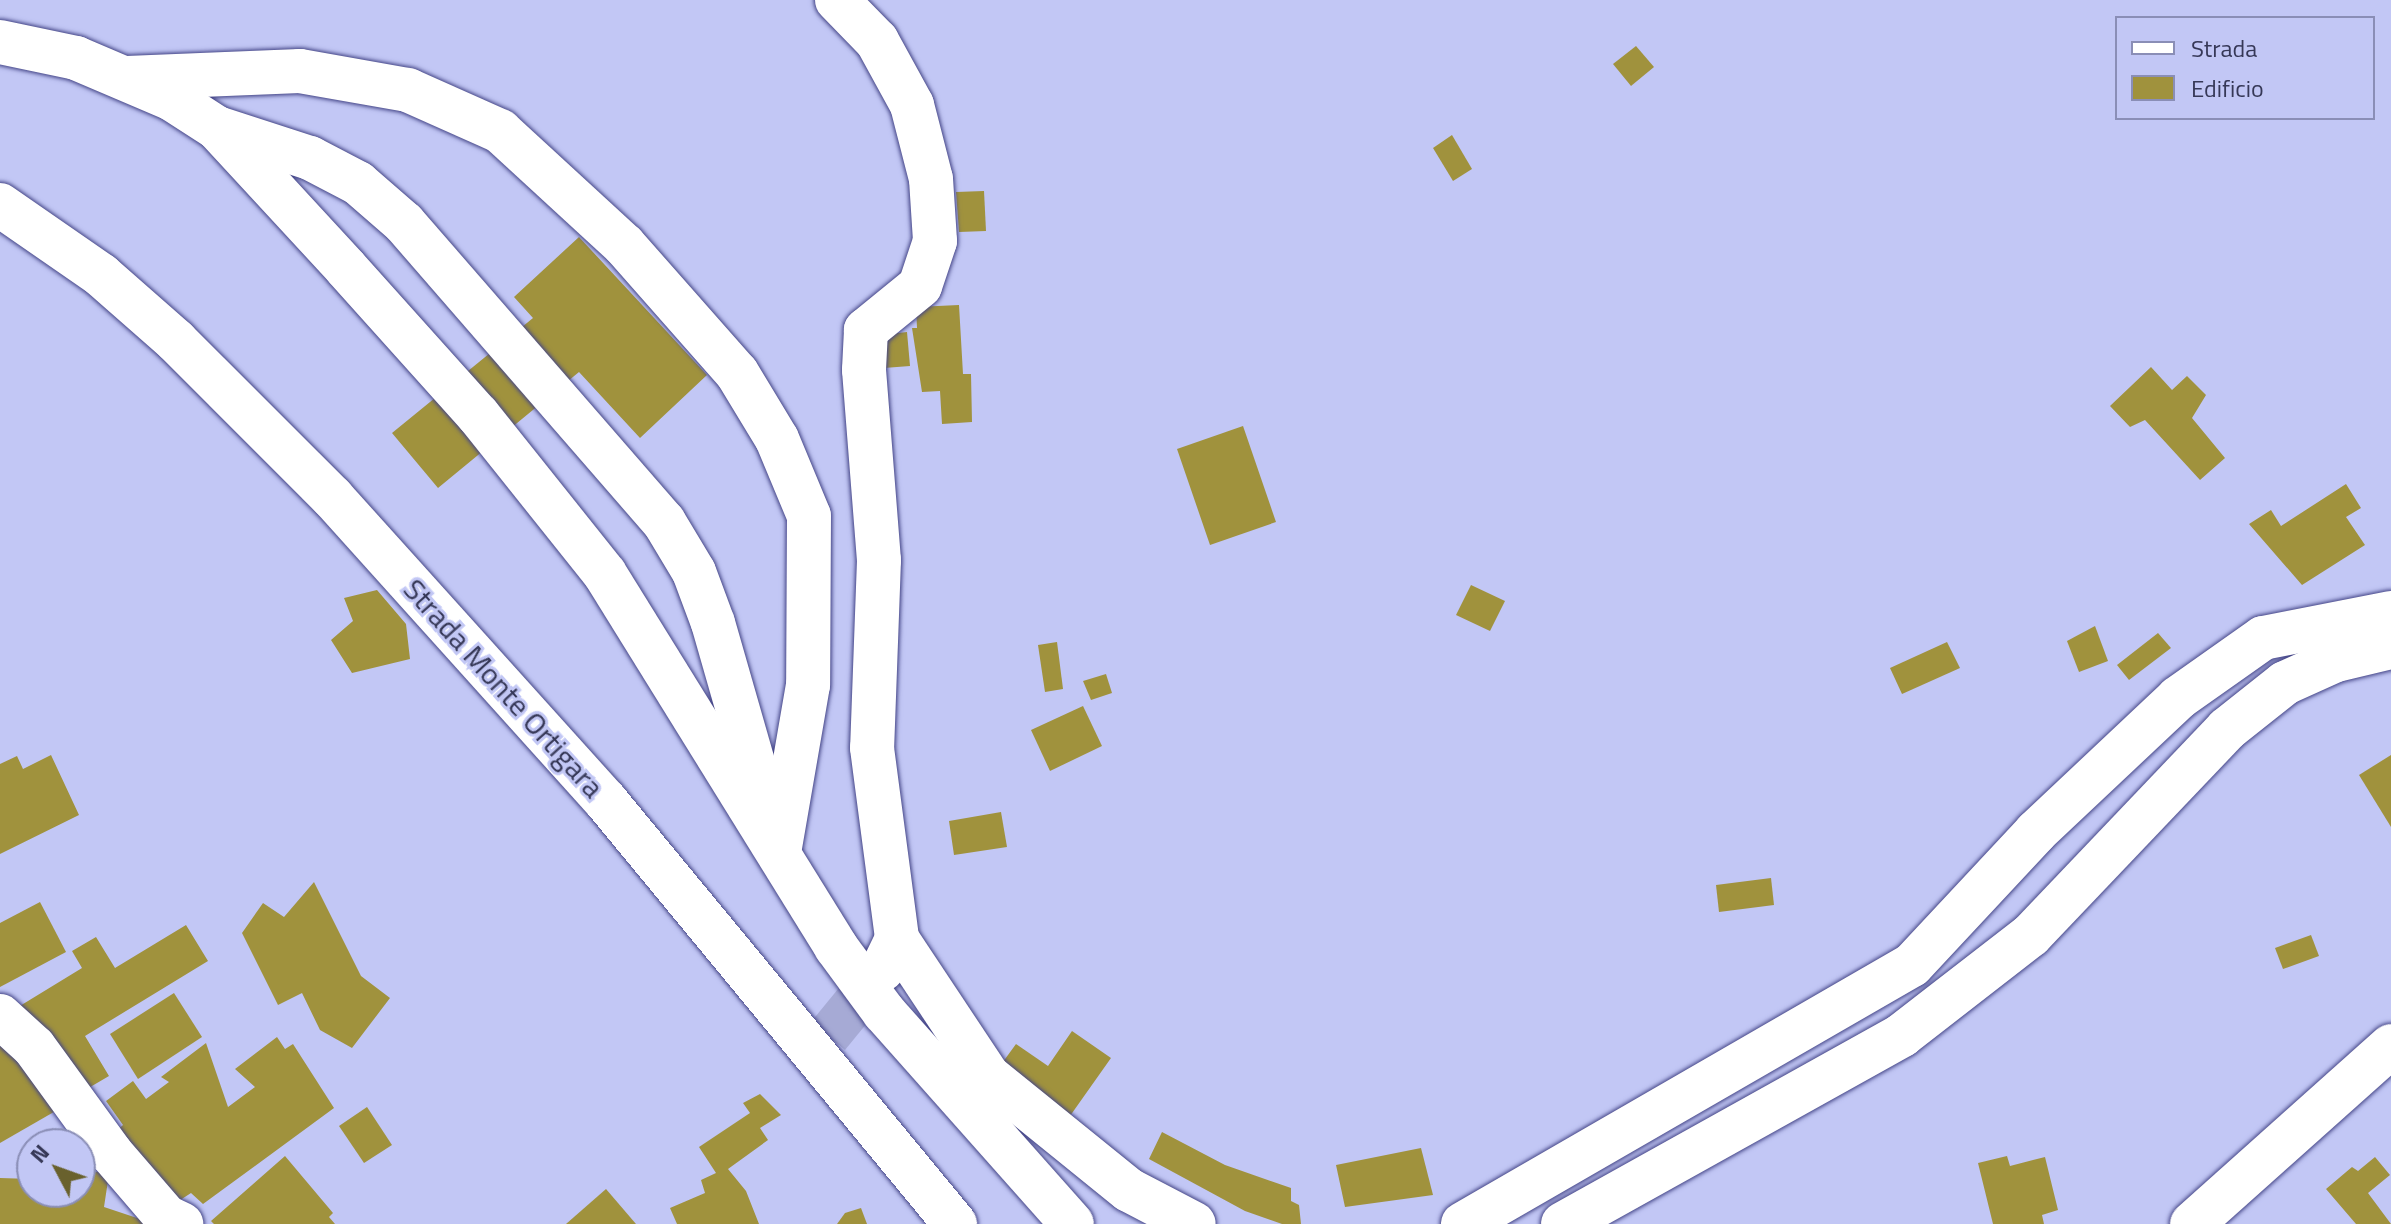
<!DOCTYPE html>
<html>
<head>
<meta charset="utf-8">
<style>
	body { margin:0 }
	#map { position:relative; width:2391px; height:1224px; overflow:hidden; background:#c2c7f5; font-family:"Titillium Web",sans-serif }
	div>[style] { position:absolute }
	.building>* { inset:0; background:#a0923d }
	.minor-tunnel>* { height:44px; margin-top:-22px; transform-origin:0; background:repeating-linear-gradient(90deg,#a6aad5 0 44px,transparent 0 66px) }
	.roads { filter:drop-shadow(0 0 2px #444587) drop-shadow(0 0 2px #444587) }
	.minor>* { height:44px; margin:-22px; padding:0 22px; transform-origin:22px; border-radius:22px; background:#fff }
	.major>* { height:44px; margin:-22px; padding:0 22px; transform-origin:22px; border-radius:22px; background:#fff }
	.highway>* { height:44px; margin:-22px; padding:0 22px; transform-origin:22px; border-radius:22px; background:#fff }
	span { translate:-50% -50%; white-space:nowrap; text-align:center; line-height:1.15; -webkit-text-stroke:6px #c2c7f5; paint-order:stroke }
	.street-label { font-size:30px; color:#363857 }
	.legend { position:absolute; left:2115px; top:16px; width:260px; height:104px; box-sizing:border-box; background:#c2c7f5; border:2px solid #8a8eb6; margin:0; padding:10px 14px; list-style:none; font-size:24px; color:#363857 }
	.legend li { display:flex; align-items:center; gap:16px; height:40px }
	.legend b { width:40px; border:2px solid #8a8eb6 }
	.north { position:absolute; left:16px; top:1128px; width:80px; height:80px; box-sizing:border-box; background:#c2c7f5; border:2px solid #8a8eb6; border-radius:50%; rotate:311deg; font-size:22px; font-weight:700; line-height:32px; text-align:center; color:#363857 }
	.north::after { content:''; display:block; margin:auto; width:28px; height:36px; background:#69612d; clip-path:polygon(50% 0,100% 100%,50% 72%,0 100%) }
</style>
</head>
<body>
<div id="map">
	<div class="building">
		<i style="clip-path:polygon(1636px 46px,1654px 67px,1631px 86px,1613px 64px)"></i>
		<i style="clip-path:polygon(1452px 135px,1472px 169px,1453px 181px,1433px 148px)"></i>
		<i style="clip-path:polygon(984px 191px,986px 231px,959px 232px,956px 192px)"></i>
		<i style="clip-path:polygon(579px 237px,707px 375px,640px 438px,579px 372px,438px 488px,392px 433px,533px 318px,514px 297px)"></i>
		<i style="clip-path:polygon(959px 305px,963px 374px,971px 374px,972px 422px,942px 424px,940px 391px,922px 392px,912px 328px,917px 328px,916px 307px)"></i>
		<i style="clip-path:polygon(907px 332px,910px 366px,884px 368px,881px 335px)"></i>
		<i style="clip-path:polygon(2151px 367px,2172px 390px,2187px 376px,2206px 395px,2192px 418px,2225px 458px,2200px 480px,2145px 420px,2130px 427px,2110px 406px)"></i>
		<i style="clip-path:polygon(1243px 426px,1276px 522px,1210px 545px,1177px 449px)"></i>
		<i style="clip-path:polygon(2346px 484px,2361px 508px,2346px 517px,2365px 545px,2302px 585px,2249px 524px,2271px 510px,2281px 526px)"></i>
		<i style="clip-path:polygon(1471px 585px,1505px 601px,1490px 631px,1456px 615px)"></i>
		<i style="clip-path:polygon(377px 590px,406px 624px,410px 659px,352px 673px,331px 640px,353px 621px,344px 598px)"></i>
		<i style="clip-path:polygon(2095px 626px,2108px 661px,2079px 672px,2067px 641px)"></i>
		<i style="clip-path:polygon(2158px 633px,2171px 648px,2129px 680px,2117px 665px)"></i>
		<i style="clip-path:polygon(1057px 642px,1063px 689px,1045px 692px,1038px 645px)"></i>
		<i style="clip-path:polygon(1947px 642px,1960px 668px,1902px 694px,1890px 668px)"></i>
		<i style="clip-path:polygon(1106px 674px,1112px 693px,1091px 700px,1083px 681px)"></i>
		<i style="clip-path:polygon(1083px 706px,1102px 746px,1050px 771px,1031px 730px)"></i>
		<i style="clip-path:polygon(51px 755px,79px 815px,0 854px,0 764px,17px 756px,23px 769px)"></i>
		<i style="clip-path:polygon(2391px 755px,2391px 827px,2359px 775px)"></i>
		<i style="clip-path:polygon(1001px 812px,1007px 847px,954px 855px,949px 821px)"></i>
		<i style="clip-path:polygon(1771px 878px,1774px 905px,1719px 912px,1716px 885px)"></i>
		<i style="clip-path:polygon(314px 882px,361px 976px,390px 998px,352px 1048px,320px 1030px,302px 993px,278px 1005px,242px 933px,263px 903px,284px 917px)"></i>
		<i style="clip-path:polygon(40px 902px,66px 952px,0 987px,0 923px)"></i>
		<i style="clip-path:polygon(186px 925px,208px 961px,85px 1036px,109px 1076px,80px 1093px,10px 1012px,82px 968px,72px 951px,96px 937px,115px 968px)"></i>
		<i style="clip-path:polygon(2311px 935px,2319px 956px,2283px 969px,2275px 948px)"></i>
		<i style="clip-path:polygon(174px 993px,202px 1037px,138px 1079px,110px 1034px)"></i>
		<i style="clip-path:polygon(0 1023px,66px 1105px,0 1143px)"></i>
		<i style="clip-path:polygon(1072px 1031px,1111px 1058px,1070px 1116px,1000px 1066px,1016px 1044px,1048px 1066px)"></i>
		<i style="clip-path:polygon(277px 1037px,285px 1049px,293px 1044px,334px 1108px,203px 1204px,191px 1193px,168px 1208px,113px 1134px,123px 1125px,106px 1101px,133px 1081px,146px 1099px,169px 1082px,161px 1077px,206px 1043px,228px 1107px,255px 1087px,235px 1069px)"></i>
		<i style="clip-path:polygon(760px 1094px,781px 1115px,760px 1128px,768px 1140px,728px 1169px,746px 1191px,759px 1224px,677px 1224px,670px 1208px,705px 1193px,701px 1180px,716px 1173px,699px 1147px,750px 1113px,743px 1103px)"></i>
		<i style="clip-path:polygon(367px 1107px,392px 1145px,364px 1163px,339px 1126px)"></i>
		<i style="clip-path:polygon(1162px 1132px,1225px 1165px,1291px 1188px,1291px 1201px,1299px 1205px,1301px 1224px,1282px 1224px,1245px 1211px,1149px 1159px)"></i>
		<i style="clip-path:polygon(1421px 1148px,1433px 1195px,1345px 1207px,1336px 1165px)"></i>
		<i style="clip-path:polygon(285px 1156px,333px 1213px,329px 1217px,335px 1224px,214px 1224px,211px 1221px)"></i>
		<i style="clip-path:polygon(2007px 1156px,2010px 1166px,2045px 1157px,2058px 1210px,2042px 1215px,2044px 1224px,1993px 1224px,1978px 1163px)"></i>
		<i style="clip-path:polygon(2375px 1157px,2390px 1175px,2368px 1193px,2391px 1224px,2356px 1224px,2326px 1189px,2352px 1167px,2358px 1171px)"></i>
		<i style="clip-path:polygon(80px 1169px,109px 1174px,104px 1207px,155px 1224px,0 1224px,0 1178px,32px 1179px,32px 1192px,80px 1192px)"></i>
		<i style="clip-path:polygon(606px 1189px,636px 1224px,566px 1224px)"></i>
		<i style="clip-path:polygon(861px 1208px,867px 1224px,837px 1224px,845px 1213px)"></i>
	</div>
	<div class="minor-tunnel">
		<i style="left:828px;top:1036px;width:85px;rotate:-50.7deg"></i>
	</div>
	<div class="roads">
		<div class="minor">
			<i style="left:837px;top:0;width:57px;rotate:45.7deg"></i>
			<i style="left:877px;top:41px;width:73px;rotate:61.3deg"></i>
			<i style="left:912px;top:105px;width:76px;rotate:75.6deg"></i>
			<i style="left:931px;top:179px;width:62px;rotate:86.3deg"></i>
			<i style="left:935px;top:241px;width:47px;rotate:108.4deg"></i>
			<i style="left:920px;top:286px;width:70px;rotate:140.8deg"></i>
			<i style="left:866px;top:330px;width:40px;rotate:92.9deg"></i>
			<i style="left:864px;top:370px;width:191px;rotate:85.5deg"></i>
			<i style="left:879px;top:560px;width:188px;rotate:92.1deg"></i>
			<i style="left:872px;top:748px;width:193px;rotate:82.5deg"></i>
			<i style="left:897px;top:939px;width:34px;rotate:116deg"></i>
			<i style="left:127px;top:78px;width:173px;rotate:-2.3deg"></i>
			<i style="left:300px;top:71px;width:110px;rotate:10deg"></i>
			<i style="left:408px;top:90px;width:101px;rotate:24deg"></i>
			<i style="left:500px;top:131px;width:168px;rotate:42.6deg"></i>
			<i style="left:624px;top:245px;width:171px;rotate:48.6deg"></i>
			<i style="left:737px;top:373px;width:77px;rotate:58.8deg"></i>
			<i style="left:777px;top:439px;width:83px;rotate:67.4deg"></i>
			<i style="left:809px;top:516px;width:169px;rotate:90.3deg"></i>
			<i style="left:808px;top:685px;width:170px;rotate:99.8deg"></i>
			<i style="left:897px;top:939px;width:164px;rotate:56.4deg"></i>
			<i style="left:988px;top:1076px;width:181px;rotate:39deg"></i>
			<i style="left:1129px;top:1190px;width:73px;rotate:27.6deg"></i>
			<i style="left:0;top:1016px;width:46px;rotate:42.4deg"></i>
			<i style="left:34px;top:1047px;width:131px;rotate:54deg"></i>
			<i style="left:111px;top:1153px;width:84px;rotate:49.3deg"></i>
			<i style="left:166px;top:1217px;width:17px;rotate:25deg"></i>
			<i style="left:1463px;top:1224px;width:518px;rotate:-29.98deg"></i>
			<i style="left:1912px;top:965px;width:182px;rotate:-47deg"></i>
			<i style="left:2036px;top:832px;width:195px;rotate:-43.3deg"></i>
			<i style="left:2178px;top:698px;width:104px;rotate:-35.2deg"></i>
			<i style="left:2263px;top:638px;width:130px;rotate:-11.1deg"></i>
			<i style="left:2192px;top:1224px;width:267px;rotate:-41.8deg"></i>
		</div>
		<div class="major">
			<i style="left:0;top:205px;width:123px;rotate:34.7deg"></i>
			<i style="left:101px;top:275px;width:100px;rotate:41.3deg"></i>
			<i style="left:176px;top:341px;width:221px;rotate:45deg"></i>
			<i style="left:332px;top:497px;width:408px;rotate:48deg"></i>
			<i style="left:605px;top:800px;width:550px;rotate:50.46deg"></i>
		</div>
		<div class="highway">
			<i style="left:0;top:42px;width:78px;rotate:11.9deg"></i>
			<i style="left:76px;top:58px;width:104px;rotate:23.1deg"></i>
			<i style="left:172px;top:99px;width:54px;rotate:32.8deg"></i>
			<i style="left:217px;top:128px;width:190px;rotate:47.3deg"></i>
			<i style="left:346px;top:268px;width:198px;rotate:48.1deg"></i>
			<i style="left:478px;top:415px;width:203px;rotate:51.4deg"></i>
			<i style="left:605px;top:574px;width:439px;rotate:58.2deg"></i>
			<i style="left:836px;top:947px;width:81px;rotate:53.6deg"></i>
			<i style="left:884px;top:1012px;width:283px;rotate:48.4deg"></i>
			<i style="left:217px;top:128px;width:98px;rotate:17.9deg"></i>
			<i style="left:310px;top:158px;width:54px;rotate:27.5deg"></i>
			<i style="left:358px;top:183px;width:61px;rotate:41deg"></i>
			<i style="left:404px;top:223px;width:396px;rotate:49deg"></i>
			<i style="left:664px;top:522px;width:58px;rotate:59deg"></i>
			<i style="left:694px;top:572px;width:54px;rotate:69.6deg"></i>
			<i style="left:713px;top:623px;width:185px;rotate:74deg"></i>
			<i style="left:1563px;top:1224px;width:388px;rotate:-29.1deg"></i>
			<i style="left:1902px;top:1035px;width:163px;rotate:-37.8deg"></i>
			<i style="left:2031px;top:935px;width:284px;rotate:-46.4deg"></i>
			<i style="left:2227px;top:729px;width:74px;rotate:-38.4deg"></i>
			<i style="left:2285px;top:683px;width:56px;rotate:-24.3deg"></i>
			<i style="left:2336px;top:660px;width:57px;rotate:-13.3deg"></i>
		</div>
	</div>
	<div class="street-label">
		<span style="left:504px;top:688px;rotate:48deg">Strada Monte Ortigara</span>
	</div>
	<ul class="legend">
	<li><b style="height:10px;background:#fff"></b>Strada</li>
	<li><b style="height:22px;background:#a0923d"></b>Edificio</li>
	</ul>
	<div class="north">N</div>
</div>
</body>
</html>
